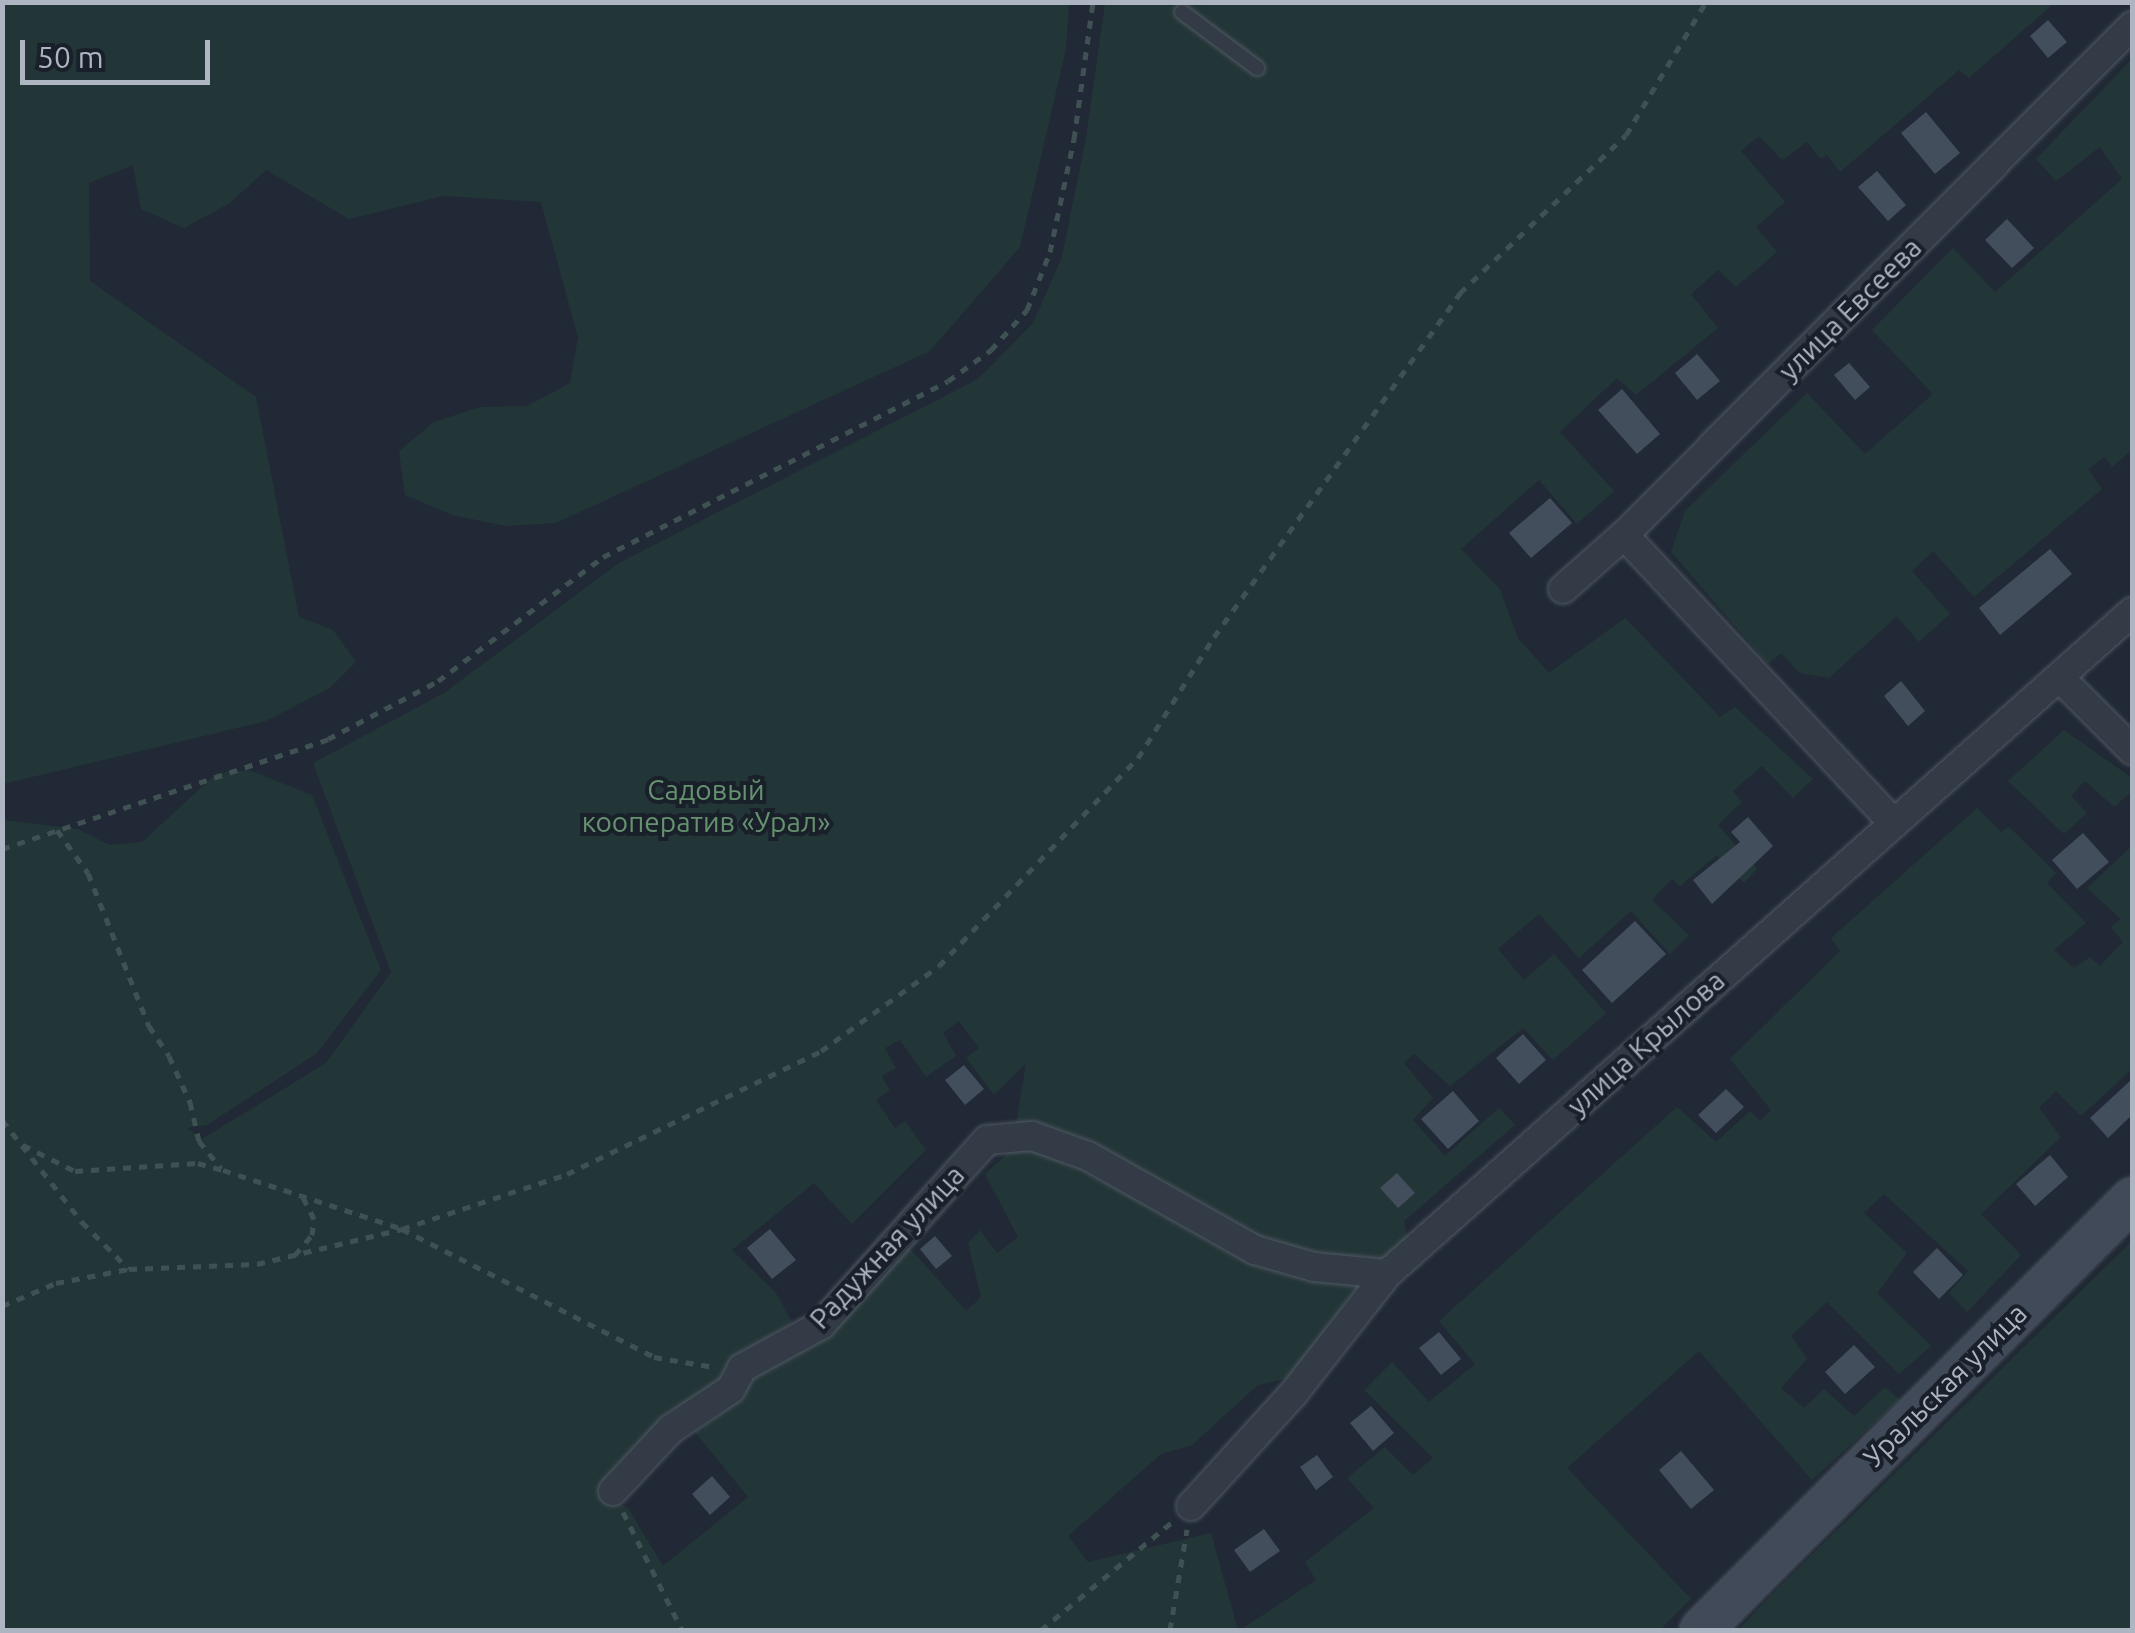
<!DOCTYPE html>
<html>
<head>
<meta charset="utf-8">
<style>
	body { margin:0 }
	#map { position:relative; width:2135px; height:1633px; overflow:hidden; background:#202935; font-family:Ubuntu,sans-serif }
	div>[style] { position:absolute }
	.green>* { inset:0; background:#233637 }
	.building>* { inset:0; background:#434e5d }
	.path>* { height:5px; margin-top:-2.5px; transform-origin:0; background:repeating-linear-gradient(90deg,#3f5153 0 8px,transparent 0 16px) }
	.roads { filter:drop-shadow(0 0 2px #515864) drop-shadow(0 0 2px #515864) }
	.service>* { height:14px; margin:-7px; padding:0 7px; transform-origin:7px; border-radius:7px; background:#333b46 }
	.minor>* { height:28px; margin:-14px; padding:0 14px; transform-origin:14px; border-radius:14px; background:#333b46 }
	.secondary>* { height:40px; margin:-20px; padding:0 20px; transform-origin:20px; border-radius:20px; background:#414a58 }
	span { translate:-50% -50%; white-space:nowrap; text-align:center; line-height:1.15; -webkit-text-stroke:8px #19202a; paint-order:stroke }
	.street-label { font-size:28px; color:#adb5c3 }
	.park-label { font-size:28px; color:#669270 }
	.frame { position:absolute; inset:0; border:5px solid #adb5c3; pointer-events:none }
	.scale { position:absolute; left:20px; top:40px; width:190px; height:45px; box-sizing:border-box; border:5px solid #adb5c3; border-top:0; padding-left:12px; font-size:30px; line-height:35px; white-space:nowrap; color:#adb5c3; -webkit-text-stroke:8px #19202a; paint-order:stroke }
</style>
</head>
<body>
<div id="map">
	<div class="green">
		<i style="clip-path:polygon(2px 3px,3px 2px,1069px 3px,1066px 49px,1020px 247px,930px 351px,556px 523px,506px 526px,452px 515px,405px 495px,399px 451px,434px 422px,480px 407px,527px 406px,570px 383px,578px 337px,541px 202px,443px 196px,349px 219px,266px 170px,230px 203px,184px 228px,141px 209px,133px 165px,89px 183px,90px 281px,256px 397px,299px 617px,333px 630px,356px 662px,330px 688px,266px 721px,3px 784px)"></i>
		<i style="clip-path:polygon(evenodd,1105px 3px,2054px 3px,1969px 78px,1959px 70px,1840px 172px,1827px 155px,1821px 159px,1807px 142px,1782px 160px,1759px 136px,1741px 151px,1785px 202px,1756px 227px,1777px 252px,1736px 287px,1718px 270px,1691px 294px,1718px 328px,1636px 395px,1617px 378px,1560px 432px,1614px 491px,1577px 524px,1539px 480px,1461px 549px,1500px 589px,1518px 638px,1549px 673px,1625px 618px,1720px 717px,1735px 707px,1813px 779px,1793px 798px,1762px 766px,1733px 791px,1742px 802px,1718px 825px,1757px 869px,1744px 883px,1717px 855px,1680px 886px,1672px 879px,1652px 900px,1689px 935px,1670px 954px,1631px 911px,1579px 958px,1539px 914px,1498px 949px,1524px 980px,1554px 954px,1606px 1013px,1553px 1060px,1523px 1028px,1450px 1086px,1414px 1054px,1404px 1063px,1433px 1098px,1413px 1120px,1445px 1156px,1499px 1108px,1515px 1125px,1404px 1221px,1408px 1240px,1376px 1263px,1288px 1378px,1258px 1385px,1192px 1445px,1161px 1454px,1068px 1536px,1088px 1562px,1211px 1533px,1238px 1630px,3px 1630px,3px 820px,78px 829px,109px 845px,142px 842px,217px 773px,249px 770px,312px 795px,381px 970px,316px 1054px,207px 1125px,187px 1128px,202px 1139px,326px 1063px,391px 972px,313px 763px,444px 693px,619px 563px,978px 379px,1033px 323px,1062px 257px,1086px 138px,1105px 3px,959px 1021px,979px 1048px,966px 1058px,994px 1095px,1026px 1063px,1012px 1149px,985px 1174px,1018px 1237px,997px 1253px,980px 1230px,968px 1243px,981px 1297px,966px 1311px,908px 1246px,752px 1376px,733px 1404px,695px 1432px,748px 1497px,663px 1566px,628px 1508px,604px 1496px,609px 1476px,663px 1416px,718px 1382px,736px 1358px,792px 1322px,776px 1293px,732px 1250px,814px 1183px,852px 1224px,926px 1150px,905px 1121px,895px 1128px,876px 1100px,890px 1090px,882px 1076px,896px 1068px,885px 1048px,900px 1040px,926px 1077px,956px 1056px,943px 1033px,959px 1021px)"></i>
		<i style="clip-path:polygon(2132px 59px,2132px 450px,2112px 467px,2105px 457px,2088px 469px,2102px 489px,1974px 597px,1933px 551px,1912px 571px,1950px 614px,1919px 642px,1897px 616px,1829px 678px,1800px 673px,1781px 653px,1768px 664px,1671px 552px,1685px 511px,1807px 393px,1865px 454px,1933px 394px,1872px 330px,1953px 248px,1995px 292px,2122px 179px,2100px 147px,2056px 181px,2036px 159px)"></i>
		<i style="clip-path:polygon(2064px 730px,2132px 778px,2132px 791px,2114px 807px,2085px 781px,2071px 796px,2087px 813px,2064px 834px,2008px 781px)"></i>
		<i style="clip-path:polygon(1977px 808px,2001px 832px,2009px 827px,2056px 873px,2047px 883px,2086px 923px,2054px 950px,2074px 968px,2090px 957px,2100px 966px,2123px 942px,2111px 927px,2121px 919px,2087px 888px,2132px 846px,2132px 1069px,2081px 1116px,2056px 1091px,2039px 1108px,2061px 1137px,1981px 1214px,2021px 1255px,1967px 1312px,1949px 1293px,1968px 1271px,1884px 1194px,1864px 1213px,1907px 1253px,1877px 1293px,1931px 1346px,1899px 1374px,1827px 1302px,1791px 1336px,1807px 1359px,1781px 1388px,1804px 1408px,1824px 1389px,1854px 1416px,1885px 1387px,1900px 1400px,1812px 1480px,1699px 1351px,1567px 1468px,1691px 1599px,1660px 1630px,1240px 1630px,1316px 1580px,1305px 1562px,1374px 1508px,1347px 1478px,1385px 1447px,1413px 1475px,1433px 1458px,1364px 1390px,1392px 1362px,1429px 1402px,1475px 1364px,1439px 1321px,1677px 1107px,1716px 1142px,1750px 1111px,1760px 1121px,1771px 1110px,1730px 1059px,1840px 951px,1831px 938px)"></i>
		<i style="clip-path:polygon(2132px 1241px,2132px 1630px,1738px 1630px,1775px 1591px)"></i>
	</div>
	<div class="building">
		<i style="clip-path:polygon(2048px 20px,2067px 42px,2048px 58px,2030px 36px)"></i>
		<i style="clip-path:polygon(1926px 112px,1960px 153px,1935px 174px,1901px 133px)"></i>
		<i style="clip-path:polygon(1877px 171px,1906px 205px,1888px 221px,1858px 187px)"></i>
		<i style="clip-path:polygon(2007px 219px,2034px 248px,2012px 268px,1985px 240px)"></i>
		<i style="clip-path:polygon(1697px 354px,1720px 381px,1697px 400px,1675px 373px)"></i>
		<i style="clip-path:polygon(1849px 363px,1870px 387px,1855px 400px,1834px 375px)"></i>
		<i style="clip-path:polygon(1622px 389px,1660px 434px,1637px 454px,1598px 410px)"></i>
		<i style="clip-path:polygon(1550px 498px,1572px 523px,1531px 558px,1509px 533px)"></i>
		<i style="clip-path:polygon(2050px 549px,2072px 574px,2000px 635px,1979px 608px)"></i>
		<i style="clip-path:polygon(1901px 681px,1925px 711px,1908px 726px,1884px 696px)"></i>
		<i style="clip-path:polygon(1748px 817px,1773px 846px,1712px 904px,1693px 880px,1740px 842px,1731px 832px)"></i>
		<i style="clip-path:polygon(2083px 833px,2109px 862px,2077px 889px,2052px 860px)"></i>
		<i style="clip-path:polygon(1635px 921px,1666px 954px,1612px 1003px,1582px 970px)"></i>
		<i style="clip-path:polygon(1523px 1034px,1546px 1060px,1519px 1084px,1496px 1058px)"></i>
		<i style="clip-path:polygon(964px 1065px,984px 1089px,965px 1105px,945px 1080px)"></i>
		<i style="clip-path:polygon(2132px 1079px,2132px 1115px,2108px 1138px,2090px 1118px)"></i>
		<i style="clip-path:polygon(1726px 1089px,1744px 1107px,1716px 1133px,1698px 1115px)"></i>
		<i style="clip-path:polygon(1453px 1091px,1479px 1121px,1448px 1149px,1421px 1119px)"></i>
		<i style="clip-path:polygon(2050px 1155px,2068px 1177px,2035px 1206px,2016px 1184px)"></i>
		<i style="clip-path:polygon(1397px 1173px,1415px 1193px,1398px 1208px,1380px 1188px)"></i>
		<i style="clip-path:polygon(770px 1229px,796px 1260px,772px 1279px,747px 1248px)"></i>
		<i style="clip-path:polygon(935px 1236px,952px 1256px,936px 1269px,920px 1249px)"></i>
		<i style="clip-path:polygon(1937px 1248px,1963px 1275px,1939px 1299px,1913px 1272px)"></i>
		<i style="clip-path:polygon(1439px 1332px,1461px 1359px,1441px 1375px,1419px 1348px)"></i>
		<i style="clip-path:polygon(1854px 1345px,1875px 1367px,1845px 1394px,1825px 1372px)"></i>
		<i style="clip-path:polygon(1371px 1406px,1394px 1433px,1373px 1451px,1350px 1423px)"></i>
		<i style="clip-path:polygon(1681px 1451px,1714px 1490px,1691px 1509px,1659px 1470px)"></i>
		<i style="clip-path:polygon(1317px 1455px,1333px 1477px,1316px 1490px,1300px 1467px)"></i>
		<i style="clip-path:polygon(712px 1476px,730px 1497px,710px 1515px,692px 1494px)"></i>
		<i style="clip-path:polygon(1264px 1529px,1280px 1551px,1250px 1572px,1234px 1550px)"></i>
	</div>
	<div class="path">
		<i style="left:57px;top:830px;width:53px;rotate:54.2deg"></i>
		<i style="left:88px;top:873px;width:165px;rotate:68.3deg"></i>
		<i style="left:149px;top:1026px;width:36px;rotate:56deg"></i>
		<i style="left:169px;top:1056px;width:51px;rotate:65.5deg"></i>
		<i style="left:190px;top:1102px;width:40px;rotate:77deg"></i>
		<i style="left:199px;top:1141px;width:35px;rotate:51deg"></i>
		<i style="left:2px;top:849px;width:344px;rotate:-18.6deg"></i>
		<i style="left:328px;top:739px;width:124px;rotate:-27.8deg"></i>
		<i style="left:438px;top:681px;width:206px;rotate:-36.9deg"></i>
		<i style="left:603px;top:557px;width:387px;rotate:-27deg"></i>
		<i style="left:948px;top:381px;width:53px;rotate:-35.8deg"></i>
		<i style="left:991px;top:350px;width:54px;rotate:-48deg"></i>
		<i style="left:1027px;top:310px;width:62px;rotate:-68.4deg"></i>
		<i style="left:1050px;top:252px;width:116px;rotate:-78deg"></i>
		<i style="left:1074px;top:139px;width:138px;rotate:-82.1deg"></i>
		<i style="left:2px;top:1120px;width:130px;rotate:51.9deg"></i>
		<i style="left:82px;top:1222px;width:66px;rotate:45deg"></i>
		<i style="left:23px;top:1145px;width:58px;rotate:26.6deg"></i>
		<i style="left:75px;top:1171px;width:123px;rotate:-3.7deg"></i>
		<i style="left:198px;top:1163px;width:26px;rotate:16deg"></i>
		<i style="left:223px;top:1170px;width:188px;rotate:18.2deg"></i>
		<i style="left:402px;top:1229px;width:283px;rotate:26.9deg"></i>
		<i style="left:654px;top:1357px;width:61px;rotate:9.5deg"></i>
		<i style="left:295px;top:1255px;width:26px;rotate:-50deg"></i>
		<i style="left:312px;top:1235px;width:16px;rotate:-83deg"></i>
		<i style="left:314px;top:1219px;width:25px;rotate:-117deg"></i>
		<i style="left:2px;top:1306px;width:59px;rotate:-23.1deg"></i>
		<i style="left:56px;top:1283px;width:74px;rotate:-10.9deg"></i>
		<i style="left:129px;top:1269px;width:128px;rotate:-2.2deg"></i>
		<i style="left:257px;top:1264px;width:149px;rotate:-13.6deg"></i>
		<i style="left:402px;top:1229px;width:174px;rotate:-18.4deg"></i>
		<i style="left:567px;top:1174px;width:282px;rotate:-25.8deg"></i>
		<i style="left:821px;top:1051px;width:145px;rotate:-35.8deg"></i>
		<i style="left:939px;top:966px;width:288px;rotate:-46.3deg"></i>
		<i style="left:1138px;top:758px;width:143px;rotate:-57.9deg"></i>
		<i style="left:1214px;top:637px;width:423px;rotate:-54.4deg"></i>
		<i style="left:1460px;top:293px;width:229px;rotate:-43.6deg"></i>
		<i style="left:1626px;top:135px;width:155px;rotate:-59deg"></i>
		<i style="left:623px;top:1512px;width:132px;rotate:63.4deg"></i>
		<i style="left:1041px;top:1630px;width:171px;rotate:-39.5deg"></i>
		<i style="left:1170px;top:1630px;width:102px;rotate:-80.4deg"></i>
	</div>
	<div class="roads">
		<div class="service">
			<i style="left:1182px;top:12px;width:94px;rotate:36.7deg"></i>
		</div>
		<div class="minor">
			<i style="left:1624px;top:535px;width:393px;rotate:46.9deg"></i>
			<i style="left:1563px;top:589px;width:81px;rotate:-41.5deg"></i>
			<i style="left:1624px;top:535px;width:719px;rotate:-45.06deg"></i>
			<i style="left:2060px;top:678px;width:102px;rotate:45deg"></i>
			<i style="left:613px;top:1491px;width:85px;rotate:-46.9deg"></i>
			<i style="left:671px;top:1429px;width:72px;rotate:-33.7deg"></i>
			<i style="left:731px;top:1389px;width:24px;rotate:-62deg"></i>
			<i style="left:742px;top:1368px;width:90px;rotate:-28.6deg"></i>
			<i style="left:821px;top:1325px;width:249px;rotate:-48.1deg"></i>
			<i style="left:987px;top:1140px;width:45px;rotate:-5.1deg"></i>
			<i style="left:1032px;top:1136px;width:59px;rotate:19.7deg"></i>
			<i style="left:1088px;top:1156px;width:192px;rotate:29.4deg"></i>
			<i style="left:1255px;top:1250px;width:61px;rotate:16.1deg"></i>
			<i style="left:1314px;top:1267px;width:73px;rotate:5.5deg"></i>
			<i style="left:1191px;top:1506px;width:151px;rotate:-47.7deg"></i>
			<i style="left:1293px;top:1394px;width:152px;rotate:-51.9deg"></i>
			<i style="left:1387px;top:1274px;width:997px;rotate:-41.62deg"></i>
		</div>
		<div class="secondary">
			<i style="left:1701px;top:1630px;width:610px;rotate:-45deg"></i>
		</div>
	</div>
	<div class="street-label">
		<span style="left:1850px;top:309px;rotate:-45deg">улица Евсеева</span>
		<span style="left:1646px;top:1043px;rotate:-42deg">улица Крылова</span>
		<span style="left:887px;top:1247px;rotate:-47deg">Радужная улица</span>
		<span style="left:1945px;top:1385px;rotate:-45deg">Уральская улица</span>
	</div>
	<div class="park-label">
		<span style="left:706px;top:806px">Садовый<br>кооператив «Урал»</span>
	</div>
	<div class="frame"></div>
	<div class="scale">50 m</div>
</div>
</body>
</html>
